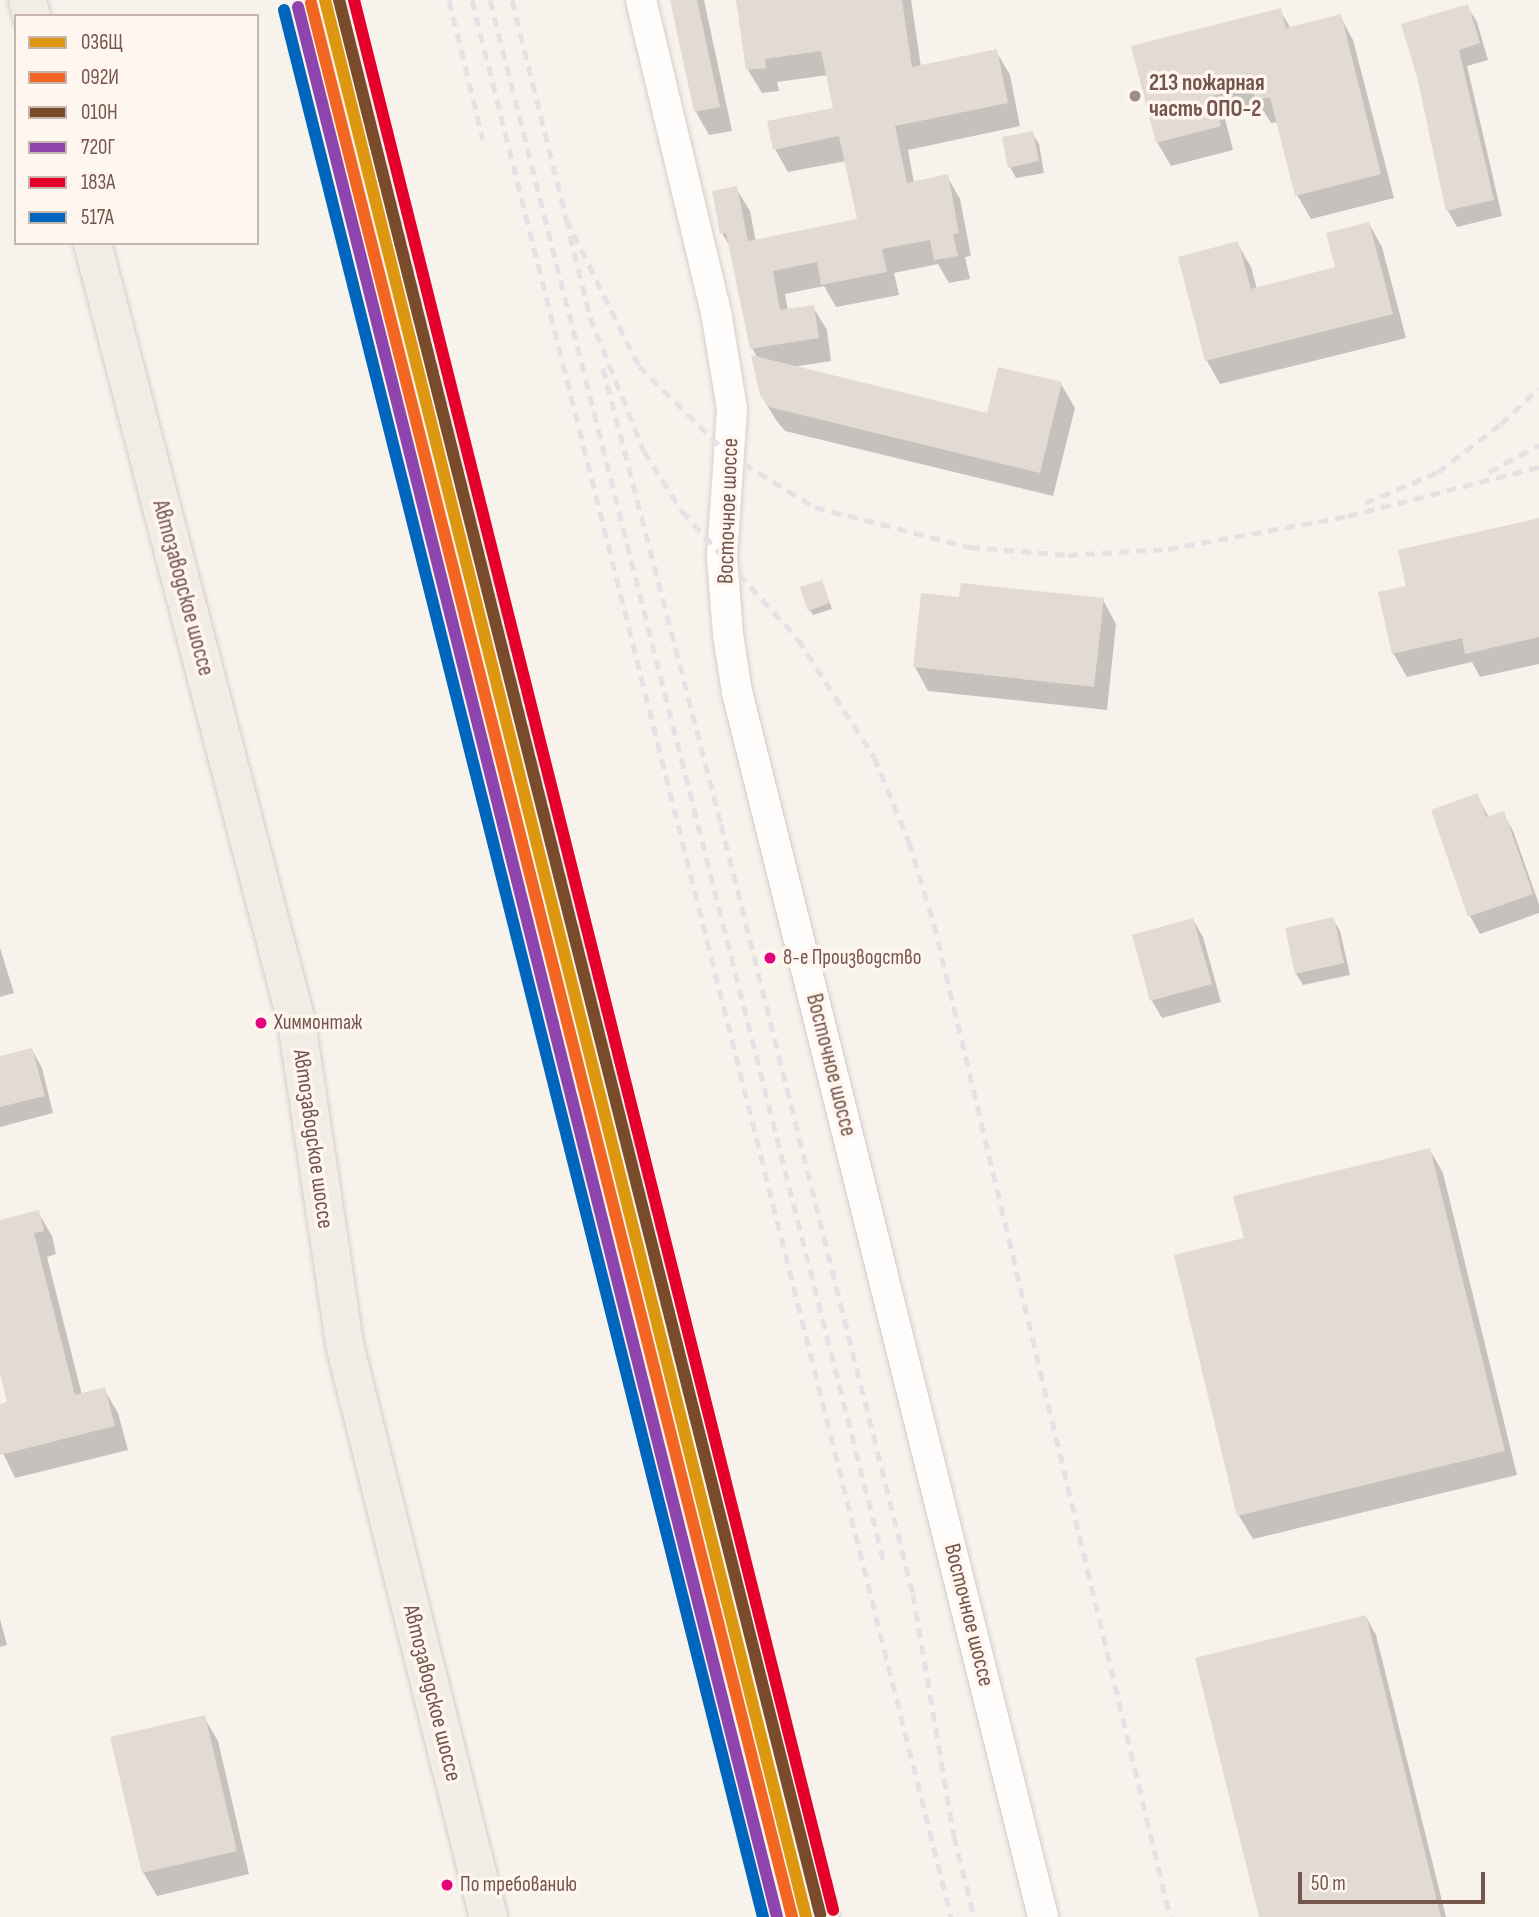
<!DOCTYPE html>
<html>
<head>
<meta charset="utf-8">
<style>
	body { margin:0 }
	#map { position:relative; width:1539px; height:1917px; overflow:hidden; background:#f7f2ec; font-family:"Sofia Sans Condensed",sans-serif }
	div>[style] { position:absolute }
	.shadow>* { inset:0; background:#0003 }
	.building>* { inset:0; background:#e4dad4 }
	.roads { filter:drop-shadow(0 0 2px #d6cdc9) drop-shadow(0 0 2px #d6cdc9) }
	.minor>* { height:30px; margin:-15px; padding:0 15px; transform-origin:15px; border-radius:15px; background:#fefdfc }
	.major>* { height:37px; margin:-18.5px; padding:0 18.5px; transform-origin:18.5px; border-radius:18.5px; background:#f2ece7 }
	.rail>* { height:5px; margin-top:-2.5px; transform-origin:0; background:repeating-linear-gradient(90deg,#e4e2e5 0 10px,transparent 0 17px) }
	.rail-1>* { height:12px; margin:-6px; padding:0 6px; transform-origin:6px; border-radius:6px; background:#dd960f }
	.rail-2>* { height:12px; margin:-6px; padding:0 6px; transform-origin:6px; border-radius:6px; background:#f26522 }
	.rail-3>* { height:12px; margin:-6px; padding:0 6px; transform-origin:6px; border-radius:6px; background:#7a4b2a }
	.rail-4>* { height:12px; margin:-6px; padding:0 6px; transform-origin:6px; border-radius:6px; background:#8e44ad }
	.rail-5>* { height:12px; margin:-6px; padding:0 6px; transform-origin:6px; border-radius:6px; background:#e4002b }
	.rail-6>* { height:12px; margin:-6px; padding:0 6px; transform-origin:6px; border-radius:6px; background:#0065bd }
	.dots>* { width:19px; height:19px; translate:-50% -50%; box-sizing:border-box; border:4px solid #fef6ef; border-radius:50% }
	span { translate:-50% -50%; white-space:nowrap; text-align:center; line-height:1.15; -webkit-text-stroke:7px #fef6ef; paint-order:stroke }
	.bus-label { font-size:21px; color:#75564d }
	.left { translate:0 -50%; text-align:left }
	.poi-label { font-size:23px; color:#75564d; font-weight:700 }
	.street-label { font-size:23px; color:#75564d }
	.legend { position:absolute; left:14px; top:14px; width:245px; height:231px; box-sizing:border-box; background:#fef6ef; border:2px solid #c7b6ae; margin:0; padding:9px 12px; list-style:none; font-size:21px; color:#75564d }
	.legend li { display:flex; align-items:center; gap:14px; height:35px }
	.legend b { width:35px; border:2px solid #c7b6ae }
	.scale { position:absolute; left:1298px; top:1872px; width:187px; height:32px; box-sizing:border-box; border:4px solid #75564d; border-top:0; padding-left:9px; font-size:21px; line-height:24px; white-space:nowrap; color:#75564d; -webkit-text-stroke:5px #fef6ef; paint-order:stroke }
</style>
</head>
<body>
<div id="map">
	<div class="shadow">
		<i style="clip-path:polygon(672px 0,704px 0,732px 131px,709px 135px,696px 112px)"></i>
		<i style="clip-path:polygon(738px 0,911px 0,921px 67px,996px 51px,1010px 75px,1020px 126px,908px 150px,914px 183px,947px 176px,960px 199px,971px 256px,965px 257px,970px 279px,949px 283px,938px 264px,894px 273px,899px 295px,836px 307px,824px 286px,785px 294px,788px 311px,813px 307px,827px 330px,831px 361px,793px 367px,988px 415px,1061px 384px,1075px 408px,1053px 496px,785px 431px,776px 420px,761px 395px,758px 359px,752px 348px,731px 248px,722px 233px,736px 188px,750px 211px,756px 242px,859px 220px,846px 161px,788px 172px,775px 149px,836px 109px,828px 75px,777px 82px,779px 91px,762px 93px,748px 70px)"></i>
		<i style="clip-path:polygon(1467px 6px,1477px 22px,1488px 60px,1467px 66px,1502px 216px,1457px 227px,1448px 211px,1419px 76px)"></i>
		<i style="clip-path:polygon(1280px 10px,1291px 29px,1340px 16px,1353px 40px,1394px 198px,1311px 219px,1297px 195px,1278px 122px,1271px 123px,1263px 110px,1225px 119px,1233px 150px,1171px 166px,1157px 142px)"></i>
		<i style="clip-path:polygon(1032px 133px,1039px 144px,1044px 173px,1016px 178px,1010px 167px)"></i>
		<i style="clip-path:polygon(1369px 224px,1382px 247px,1406px 338px,1220px 384px,1207px 361px,1180px 258px,1237px 243px,1251px 267px,1257px 289px,1337px 268px)"></i>
		<i style="clip-path:polygon(1539px 520px,1539px 664px,1480px 677px,1472px 662px,1407px 677px,1393px 653px,1408px 587px)"></i>
		<i style="clip-path:polygon(824px 587px,832px 609px,813px 615px,810px 610px)"></i>
		<i style="clip-path:polygon(961px 599px,1103px 600px,1116px 624px,1107px 710px,928px 691px,915px 667px)"></i>
		<i style="clip-path:polygon(1477px 795px,1489px 818px,1503px 813px,1513px 831px,1539px 904px,1539px 913px,1480px 934px,1470px 916px)"></i>
		<i style="clip-path:polygon(1333px 919px,1340px 931px,1350px 975px,1303px 985px,1296px 974px,1287px 929px)"></i>
		<i style="clip-path:polygon(1193px 920px,1203px 937px,1221px 1002px,1162px 1018px,1152px 1001px,1134px 936px)"></i>
		<i style="clip-path:polygon(0 948px,14px 993px,0 997px)"></i>
		<i style="clip-path:polygon(32px 1050px,42px 1068px,53px 1113px,0 1127px,0 1058px)"></i>
		<i style="clip-path:polygon(1430px 1150px,1443px 1173px,1517px 1475px,1253px 1539px,1239px 1516px,1176px 1256px,1246px 1239px)"></i>
		<i style="clip-path:polygon(38px 1212px,52px 1236px,56px 1254px,47px 1257px,82px 1395px,104px 1389px,118px 1413px,128px 1450px,15px 1478px,0 1447px,0 1406px,9px 1404px,0 1366px,0 1222px)"></i>
		<i style="clip-path:polygon(1366px 1617px,1376px 1635px,1446px 1917px,1261px 1917px)"></i>
		<i style="clip-path:polygon(0 1619px,7px 1645px,0 1647px)"></i>
		<i style="clip-path:polygon(204px 1717px,218px 1741px,249px 1874px,157px 1896px,143px 1872px)"></i>
	</div>
	<div class="building">
		<i style="clip-path:polygon(670px 0,697px 0,720px 107px,694px 112px)"></i>
		<i style="clip-path:polygon(736px 0,902px 0,912px 67px,997px 49px,1008px 103px,895px 126px,907px 183px,948px 174px,959px 233px,953px 234px,958px 256px,934px 260px,930px 240px,882px 249px,887px 272px,821px 285px,817px 262px,773px 271px,780px 310px,814px 305px,819px 338px,750px 349px,726px 233px,720px 234px,712px 191px,737px 186px,748px 241px,857px 219px,839px 136px,773px 150px,767px 121px,833px 108px,821px 51px,765px 59px,766px 68px,746px 70px)"></i>
		<i style="clip-path:polygon(1468px 4px,1480px 43px,1459px 50px,1494px 200px,1446px 211px,1417px 77px,1401px 24px)"></i>
		<i style="clip-path:polygon(1281px 8px,1286px 28px,1341px 14px,1381px 174px,1295px 196px,1270px 97px,1255px 100px,1252px 86px,1213px 96px,1221px 126px,1156px 143px,1131px 46px)"></i>
		<i style="clip-path:polygon(1033px 131px,1039px 161px,1008px 168px,1002px 137px)"></i>
		<i style="clip-path:polygon(1369px 222px,1393px 314px,1205px 361px,1178px 257px,1238px 241px,1251px 289px,1335px 267px,1326px 233px)"></i>
		<i style="clip-path:polygon(751px 355px,987px 413px,998px 367px,1062px 382px,1040px 473px,769px 407px,760px 395px)"></i>
		<i style="clip-path:polygon(1539px 518px,1539px 637px,1465px 654px,1462px 638px,1392px 654px,1378px 592px,1406px 586px,1398px 550px)"></i>
		<i style="clip-path:polygon(822px 580px,830px 603px,808px 611px,800px 587px)"></i>
		<i style="clip-path:polygon(961px 583px,1104px 598px,1094px 687px,913px 667px,921px 593px,959px 597px)"></i>
		<i style="clip-path:polygon(1478px 793px,1486px 817px,1504px 811px,1533px 894px,1468px 917px,1431px 810px)"></i>
		<i style="clip-path:polygon(1334px 917px,1344px 963px,1295px 974px,1285px 928px)"></i>
		<i style="clip-path:polygon(1193px 918px,1212px 984px,1150px 1001px,1132px 935px)"></i>
		<i style="clip-path:polygon(32px 1048px,45px 1096px,0 1107px,0 1056px)"></i>
		<i style="clip-path:polygon(1430px 1148px,1505px 1451px,1237px 1516px,1174px 1255px,1244px 1238px,1233px 1196px)"></i>
		<i style="clip-path:polygon(39px 1210px,44px 1231px,34px 1233px,75px 1395px,105px 1387px,115px 1426px,0 1455px,0 1404px,7px 1402px,0 1374px,0 1220px)"></i>
		<i style="clip-path:polygon(1366px 1615px,1441px 1917px,1259px 1917px,1195px 1658px)"></i>
		<i style="clip-path:polygon(205px 1715px,237px 1851px,142px 1873px,110px 1737px)"></i>
	</div>
	<div class="roads">
		<div class="minor">
			<i style="left:641px;top:0;width:321px;rotate:76.5deg"></i>
			<i style="left:716px;top:312px;width:98px;rotate:80.6deg"></i>
			<i style="left:732px;top:409px;width:148px;rotate:93.9deg"></i>
			<i style="left:722px;top:557px;width:78px;rotate:85.6deg"></i>
			<i style="left:728px;top:635px;width:58px;rotate:81deg"></i>
			<i style="left:737px;top:692px;width:1263px;rotate:75.97deg"></i>
		</div>
		<div class="major">
			<i style="left:27px;top:0;width:16px;rotate:76deg"></i>
			<i style="left:92px;top:243px;width:804px;rotate:75.31deg"></i>
			<i style="left:296px;top:1021px;width:331px;rotate:81.5deg"></i>
			<i style="left:345px;top:1348px;width:587px;rotate:75.89deg"></i>
		</div>
	</div>
	<div class="rail">
		<i style="left:343px;top:0;width:1141px;rotate:75.7deg"></i>
		<i style="left:625px;top:1106px;width:839px;rotate:75.15deg"></i>
		<i style="left:449px;top:0;width:143px;rotate:76.3deg"></i>
		<i style="left:472px;top:0;width:1976px;rotate:75.97deg"></i>
		<i style="left:490px;top:0;width:1608px;rotate:75.85deg"></i>
		<i style="left:512px;top:0;width:226px;rotate:76.1deg"></i>
		<i style="left:566px;top:219px;width:164px;rotate:63.6deg"></i>
		<i style="left:639px;top:366px;width:127px;rotate:44.7deg"></i>
		<i style="left:729px;top:455px;width:100px;rotate:31.2deg"></i>
		<i style="left:815px;top:507px;width:160px;rotate:14.5deg"></i>
		<i style="left:970px;top:547px;width:98px;rotate:4.7deg"></i>
		<i style="left:1068px;top:555px;width:100px;rotate:-3.4deg"></i>
		<i style="left:1168px;top:549px;width:183px;rotate:-10.4deg"></i>
		<i style="left:1348px;top:516px;width:197px;rotate:-14.4deg"></i>
		<i style="left:566px;top:219px;width:101px;rotate:76.2deg"></i>
		<i style="left:590px;top:317px;width:144px;rotate:68.1deg"></i>
		<i style="left:644px;top:451px;width:71px;rotate:57.7deg"></i>
		<i style="left:682px;top:511px;width:173px;rotate:47.8deg"></i>
		<i style="left:798px;top:639px;width:140px;rotate:57.2deg"></i>
		<i style="left:874px;top:757px;width:92px;rotate:67.6deg"></i>
		<i style="left:909px;top:842px;width:86px;rotate:73deg"></i>
		<i style="left:934px;top:924px;width:1021px;rotate:76.63deg"></i>
		<i style="left:603px;top:368px;width:471px;rotate:75.5deg"></i>
		<i style="left:721px;top:824px;width:794px;rotate:76deg"></i>
		<i style="left:913px;top:1594px;width:245px;rotate:80.4deg"></i>
		<i style="left:954px;top:1836px;width:83px;rotate:76.1deg"></i>
		<i style="left:1489px;top:472px;width:57px;rotate:-28.4deg"></i>
		<i style="left:1365px;top:503px;width:79px;rotate:-23deg"></i>
		<i style="left:1438px;top:472px;width:79px;rotate:-37.3deg"></i>
		<i style="left:1501px;top:424px;width:52px;rotate:-43.5deg"></i>
	</div>
	<div class="rail-1">
		<i style="left:325px;top:0;width:1976px;rotate:75.91deg"></i>
	</div>
	<div class="rail-2">
		<i style="left:311px;top:3px;width:1974px;rotate:75.89deg"></i>
	</div>
	<div class="rail-3">
		<i style="left:339px;top:0;width:1974px;rotate:75.89deg"></i>
	</div>
	<div class="rail-4">
		<i style="left:298px;top:7px;width:1969px;rotate:75.92deg"></i>
	</div>
	<div class="rail-5">
		<i style="left:354px;top:0;width:1969px;rotate:75.92deg"></i>
	</div>
	<div class="rail-6">
		<i style="left:284px;top:10px;width:1966px;rotate:75.9deg"></i>
	</div>
	<div class="dots">
		<i style="left:1135px;top:96px;background:#a28d85"></i>
		<i style="left:770px;top:958px;background:#e5007d"></i>
		<i style="left:261px;top:1023px;background:#e5007d"></i>
		<i style="left:447px;top:1885px;background:#e5007d"></i>
	</div>
	<div class="bus-label">
		<span class="left" style="left:783px;top:958px">8-е Производство</span>
		<span class="left" style="left:274px;top:1023px">Химмонтаж</span>
		<span class="left" style="left:460px;top:1885px">По требованию</span>
	</div>
	<div class="poi-label">
		<span class="left" style="left:1149px;top:96px">213 пожарная<br>часть ОПО-2</span>
	</div>
	<div class="street-label">
		<span style="left:728px;top:511px;rotate:-88deg">Восточное шоссе</span>
		<span style="left:183px;top:588px;rotate:75deg">Автозаводское шоссе</span>
		<span style="left:831px;top:1065px;rotate:76deg">Восточное шоссе</span>
		<span style="left:313px;top:1139px;rotate:82deg">Автозаводское шоссе</span>
		<span style="left:969px;top:1615px;rotate:76deg">Восточное шоссе</span>
		<span style="left:432px;top:1693px;rotate:76deg">Автозаводское шоссе</span>
	</div>
	<ul class="legend">
	<li><b style="height:9px;background:#dd960f"></b>036Щ</li>
	<li><b style="height:9px;background:#f26522"></b>092И</li>
	<li><b style="height:9px;background:#7a4b2a"></b>010Н</li>
	<li><b style="height:9px;background:#8e44ad"></b>720Г</li>
	<li><b style="height:9px;background:#e4002b"></b>183А</li>
	<li><b style="height:9px;background:#0065bd"></b>517А</li>
	</ul>
	<div class="scale">50 m</div>
</div>
</body>
</html>
